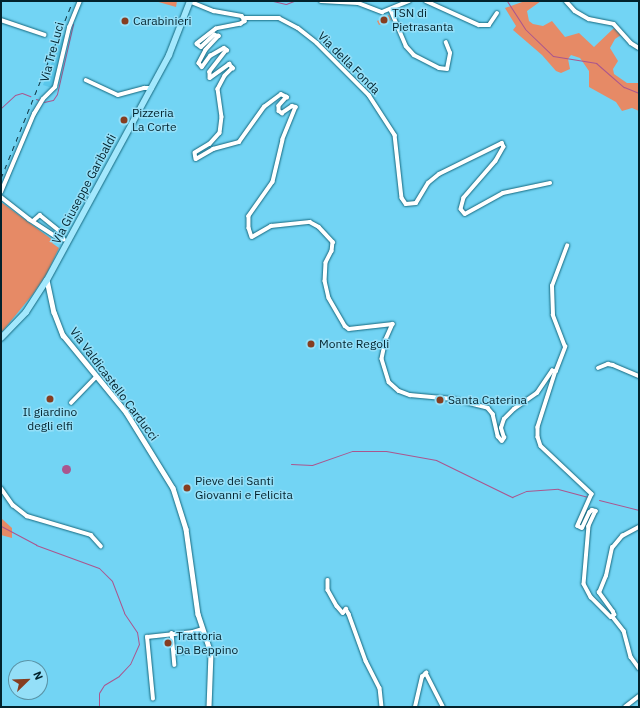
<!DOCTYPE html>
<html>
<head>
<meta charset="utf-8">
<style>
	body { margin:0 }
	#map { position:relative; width:640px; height:708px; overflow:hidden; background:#72d4f4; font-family:"IBM Plex Sans",sans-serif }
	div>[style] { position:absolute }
	.built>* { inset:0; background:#5ac7ea }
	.green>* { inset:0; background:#e68a66 }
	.water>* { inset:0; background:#aa568e }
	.round { border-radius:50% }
	.stream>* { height:1px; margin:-0.5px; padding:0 0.5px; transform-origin:0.5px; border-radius:0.5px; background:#aa568e }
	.roads { filter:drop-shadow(0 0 1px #14687f) drop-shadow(0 0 1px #14687f) }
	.minor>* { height:3.5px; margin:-1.75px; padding:0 1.75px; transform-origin:1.75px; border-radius:1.75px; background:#fff }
	.tertiary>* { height:4.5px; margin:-2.25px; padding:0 2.25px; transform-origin:2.25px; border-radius:2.25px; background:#fff }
	.primary>* { height:6px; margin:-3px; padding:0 3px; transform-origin:3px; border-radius:3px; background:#a3e8fd }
	.rail>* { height:1px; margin-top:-0.5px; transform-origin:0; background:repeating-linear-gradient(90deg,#133d4b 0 5px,transparent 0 10px) }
	.dots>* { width:11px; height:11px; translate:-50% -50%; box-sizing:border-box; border:2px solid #94dff8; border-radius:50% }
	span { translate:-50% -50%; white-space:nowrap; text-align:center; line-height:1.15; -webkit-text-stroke:3px #94dff8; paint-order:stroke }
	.poi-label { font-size:12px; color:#02222c }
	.left { translate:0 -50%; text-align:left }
	.street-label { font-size:12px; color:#02222c }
	.frame { position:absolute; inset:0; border:2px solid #02222c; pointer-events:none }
	.north { position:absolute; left:8px; top:660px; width:40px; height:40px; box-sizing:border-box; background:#94dff8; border:1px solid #5a93a6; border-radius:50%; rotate:67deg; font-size:11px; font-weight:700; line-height:16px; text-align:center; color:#02222c }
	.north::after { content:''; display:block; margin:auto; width:14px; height:18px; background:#863d20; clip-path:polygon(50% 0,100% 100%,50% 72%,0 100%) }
</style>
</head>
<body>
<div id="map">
	<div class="built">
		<i style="clip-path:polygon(63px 35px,65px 36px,52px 88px,43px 85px)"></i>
	</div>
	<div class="green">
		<i style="clip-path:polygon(155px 1px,177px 1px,176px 7px)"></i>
		<i style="clip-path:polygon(525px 1px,541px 1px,527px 11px,529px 21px,533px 24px,543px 26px,552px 21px,565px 37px,579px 33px,594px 47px,614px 28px,621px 35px,615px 39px,610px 48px,618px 61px,613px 69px,614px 74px,627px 83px,639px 83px,639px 111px,632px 108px,622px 111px,616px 102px,589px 87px,589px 71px,580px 58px,571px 55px,568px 59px,570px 69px,561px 73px,556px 71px,542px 55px,513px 30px,516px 26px,505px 8px)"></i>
		<i style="clip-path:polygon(389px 15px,391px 20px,379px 25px,377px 21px)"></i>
		<i style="clip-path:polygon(1px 202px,54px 241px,52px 243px,59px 248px,47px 273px,33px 294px,1px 333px)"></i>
		<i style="clip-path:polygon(1px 518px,12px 528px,12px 538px,1px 535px)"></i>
	</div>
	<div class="water">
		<i class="round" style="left:61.5px;top:464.5px;width:9px;height:9px"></i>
	</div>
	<div class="stream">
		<i style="left:273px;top:1px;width:13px;rotate:13deg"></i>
		<i style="left:286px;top:4px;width:9px;rotate:-21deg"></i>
		<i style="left:507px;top:1px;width:33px;rotate:57deg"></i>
		<i style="left:525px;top:29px;width:39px;rotate:44deg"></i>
		<i style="left:553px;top:56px;width:44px;rotate:9.2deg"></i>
		<i style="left:596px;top:63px;width:37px;rotate:41deg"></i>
		<i style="left:624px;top:87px;width:16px;rotate:22deg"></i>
		<i style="left:36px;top:99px;width:3px;rotate:18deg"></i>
		<i style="left:44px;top:102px;width:9px;rotate:-13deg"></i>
		<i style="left:53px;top:100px;width:7px;rotate:-56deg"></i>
		<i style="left:57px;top:94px;width:72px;rotate:-77.1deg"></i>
		<i style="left:1px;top:108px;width:19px;rotate:-43deg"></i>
		<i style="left:15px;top:95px;width:7px;rotate:-16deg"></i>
		<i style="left:22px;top:93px;width:9px;rotate:21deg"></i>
		<i style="left:291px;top:464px;width:21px;rotate:3deg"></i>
		<i style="left:312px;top:465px;width:42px;rotate:-19.3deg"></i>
		<i style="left:352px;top:451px;width:34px"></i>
		<i style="left:386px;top:451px;width:51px;rotate:10.2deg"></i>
		<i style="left:436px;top:460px;width:85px;rotate:26deg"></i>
		<i style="left:512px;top:497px;width:15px;rotate:-23deg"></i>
		<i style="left:526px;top:491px;width:32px;rotate:-4deg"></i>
		<i style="left:558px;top:489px;width:30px;rotate:15deg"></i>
		<i style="left:599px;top:500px;width:41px;rotate:14deg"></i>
		<i style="left:1px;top:526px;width:40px;rotate:28deg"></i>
		<i style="left:36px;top:545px;width:67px;rotate:20.1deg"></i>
		<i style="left:99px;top:568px;width:18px;rotate:45deg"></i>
		<i style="left:112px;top:581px;width:34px;rotate:69deg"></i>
		<i style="left:124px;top:613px;width:23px;rotate:56deg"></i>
		<i style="left:137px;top:632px;width:12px;rotate:81deg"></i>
		<i style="left:139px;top:644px;width:22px;rotate:114deg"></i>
		<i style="left:130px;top:664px;width:16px;rotate:133deg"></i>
		<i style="left:119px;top:676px;width:17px;rotate:149deg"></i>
		<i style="left:104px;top:685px;width:9px;rotate:122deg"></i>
		<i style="left:99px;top:693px;width:14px;rotate:90deg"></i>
	</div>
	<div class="roads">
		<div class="minor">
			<i style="left:189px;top:1px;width:27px;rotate:22deg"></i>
			<i style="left:214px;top:11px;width:28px;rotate:10deg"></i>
			<i style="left:242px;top:16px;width:6px;rotate:59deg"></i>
			<i style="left:245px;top:21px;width:5px;rotate:143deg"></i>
			<i style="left:241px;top:24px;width:25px;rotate:169deg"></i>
			<i style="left:216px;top:29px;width:24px;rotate:142deg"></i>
			<i style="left:197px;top:44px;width:5px;rotate:37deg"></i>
			<i style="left:201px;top:47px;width:18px;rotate:-43deg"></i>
			<i style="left:214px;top:35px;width:5px;rotate:11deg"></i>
			<i style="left:219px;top:36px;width:19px;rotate:133deg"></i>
			<i style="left:206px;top:50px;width:15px;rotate:118deg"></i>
			<i style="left:199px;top:63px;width:5px;rotate:53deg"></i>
			<i style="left:202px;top:67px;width:14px;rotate:-54deg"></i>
			<i style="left:210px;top:56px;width:16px;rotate:-30deg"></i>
			<i style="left:224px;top:48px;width:4px;rotate:34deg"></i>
			<i style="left:227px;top:50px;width:28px;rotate:128deg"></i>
			<i style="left:210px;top:72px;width:6px;rotate:90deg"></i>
			<i style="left:210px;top:78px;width:24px;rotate:-36deg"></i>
			<i style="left:229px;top:64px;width:6px;rotate:45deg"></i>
			<i style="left:233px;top:68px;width:11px;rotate:135deg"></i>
			<i style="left:225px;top:76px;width:15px;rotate:118deg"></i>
			<i style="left:218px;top:89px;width:28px;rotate:82deg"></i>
			<i style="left:222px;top:117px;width:16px;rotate:97deg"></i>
			<i style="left:220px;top:133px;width:15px;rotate:132deg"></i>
			<i style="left:210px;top:144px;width:17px;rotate:149deg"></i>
			<i style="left:195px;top:153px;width:6px;rotate:81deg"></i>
			<i style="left:196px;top:159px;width:20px;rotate:-30deg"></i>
			<i style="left:213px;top:149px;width:27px;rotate:-15deg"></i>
			<i style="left:239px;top:142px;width:43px;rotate:-54.5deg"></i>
			<i style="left:264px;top:107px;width:21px;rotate:-37deg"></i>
			<i style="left:281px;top:94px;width:7px;rotate:27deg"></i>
			<i style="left:287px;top:97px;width:12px;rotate:132deg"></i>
			<i style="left:279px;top:106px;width:5px;rotate:90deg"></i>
			<i style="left:279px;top:111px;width:4px;rotate:34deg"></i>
			<i style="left:282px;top:113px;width:12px;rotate:-35deg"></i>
			<i style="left:292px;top:106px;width:4px;rotate:14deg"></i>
			<i style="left:296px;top:107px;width:35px;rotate:112deg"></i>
			<i style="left:283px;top:140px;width:43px;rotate:103.4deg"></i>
			<i style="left:273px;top:182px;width:42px;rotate:125.2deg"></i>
			<i style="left:249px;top:216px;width:12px;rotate:90deg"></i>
			<i style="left:249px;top:228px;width:9px;rotate:72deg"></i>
			<i style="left:252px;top:237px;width:22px;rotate:-30deg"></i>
			<i style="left:271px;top:226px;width:39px;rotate:-6deg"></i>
			<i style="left:310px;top:222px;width:10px;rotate:29deg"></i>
			<i style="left:319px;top:227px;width:21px;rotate:47deg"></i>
			<i style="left:333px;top:242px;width:9px;rotate:96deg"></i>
			<i style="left:332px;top:251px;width:13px;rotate:117deg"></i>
			<i style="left:326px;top:263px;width:18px;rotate:93deg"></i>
			<i style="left:325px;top:281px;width:17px;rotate:77deg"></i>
			<i style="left:329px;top:298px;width:32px;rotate:60deg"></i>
			<i style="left:345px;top:326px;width:5px;rotate:37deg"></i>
			<i style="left:349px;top:329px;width:44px;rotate:-6.5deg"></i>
			<i style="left:393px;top:324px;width:17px;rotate:114deg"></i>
			<i style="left:386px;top:340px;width:19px;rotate:102deg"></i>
			<i style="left:382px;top:359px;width:24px;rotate:73deg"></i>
			<i style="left:389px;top:382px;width:13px;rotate:42deg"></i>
			<i style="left:399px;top:391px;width:12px;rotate:20deg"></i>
			<i style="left:410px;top:395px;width:43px;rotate:5.3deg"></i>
			<i style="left:453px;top:399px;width:36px;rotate:14deg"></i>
			<i style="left:488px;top:408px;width:8px;rotate:50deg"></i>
			<i style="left:493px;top:414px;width:23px;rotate:77deg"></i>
			<i style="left:498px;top:436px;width:6px;rotate:51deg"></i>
			<i style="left:502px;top:441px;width:4px;rotate:-56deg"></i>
			<i style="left:504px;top:438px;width:10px;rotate:-107deg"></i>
			<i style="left:501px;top:428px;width:9px;rotate:-72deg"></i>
			<i style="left:504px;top:419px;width:14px;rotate:-45deg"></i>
			<i style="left:514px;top:409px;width:28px;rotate:-35deg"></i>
			<i style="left:537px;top:393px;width:27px;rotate:-56deg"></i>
			<i style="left:552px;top:371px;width:4px"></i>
			<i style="left:556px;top:371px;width:59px;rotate:107.8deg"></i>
			<i style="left:538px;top:427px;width:10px;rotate:90deg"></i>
			<i style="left:538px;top:437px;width:9px;rotate:72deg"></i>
			<i style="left:541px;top:446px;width:70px;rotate:43.3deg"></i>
			<i style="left:592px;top:494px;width:35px;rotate:114deg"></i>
			<i style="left:578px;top:526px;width:4px;rotate:27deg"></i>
			<i style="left:582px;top:528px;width:17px;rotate:-65deg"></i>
			<i style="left:589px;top:513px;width:4px;rotate:-45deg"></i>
			<i style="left:592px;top:510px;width:4px;rotate:14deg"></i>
			<i style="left:596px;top:511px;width:17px;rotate:115deg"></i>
			<i style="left:589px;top:526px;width:58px;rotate:94.9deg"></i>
			<i style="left:584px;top:584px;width:15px;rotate:62deg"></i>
			<i style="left:591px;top:597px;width:28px;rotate:45deg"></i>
			<i style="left:611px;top:617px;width:4px;rotate:-34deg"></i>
			<i style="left:614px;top:615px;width:3px;rotate:-108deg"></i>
			<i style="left:613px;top:612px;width:24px;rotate:-126deg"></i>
			<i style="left:599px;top:593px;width:18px;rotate:-68deg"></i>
			<i style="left:606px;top:576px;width:29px;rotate:-78deg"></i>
			<i style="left:612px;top:548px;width:16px;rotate:-50deg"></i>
			<i style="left:622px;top:536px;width:19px;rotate:-28deg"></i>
			<i style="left:321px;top:1px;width:37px;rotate:3deg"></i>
			<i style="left:358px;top:3px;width:26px;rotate:21deg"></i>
			<i style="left:382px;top:12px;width:29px;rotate:-22deg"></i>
			<i style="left:426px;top:1px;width:58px;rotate:24.4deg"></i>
			<i style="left:479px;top:25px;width:10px"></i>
			<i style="left:489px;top:25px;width:14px;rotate:-56deg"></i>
			<i style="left:566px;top:1px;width:13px;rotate:48deg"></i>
			<i style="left:575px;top:11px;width:16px;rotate:30deg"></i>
			<i style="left:589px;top:19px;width:25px;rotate:11deg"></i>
			<i style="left:614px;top:24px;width:25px;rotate:48deg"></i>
			<i style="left:631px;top:43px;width:9px;rotate:32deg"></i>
			<i style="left:391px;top:10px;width:39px;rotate:67deg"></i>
			<i style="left:406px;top:46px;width:12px;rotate:48deg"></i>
			<i style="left:414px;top:55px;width:28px;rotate:27deg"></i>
			<i style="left:439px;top:68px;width:8px;rotate:7deg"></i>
			<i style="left:447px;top:69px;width:16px;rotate:-79deg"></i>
			<i style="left:450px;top:53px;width:11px;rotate:-112deg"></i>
			<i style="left:245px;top:18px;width:34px"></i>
			<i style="left:279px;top:18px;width:21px;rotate:28deg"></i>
			<i style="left:298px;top:28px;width:24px;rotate:38deg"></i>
			<i style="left:317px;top:43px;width:74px;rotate:45deg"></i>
			<i style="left:369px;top:95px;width:48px;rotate:57deg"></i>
			<i style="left:395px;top:135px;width:63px;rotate:83.7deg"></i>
			<i style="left:402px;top:198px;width:7px;rotate:56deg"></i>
			<i style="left:406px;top:204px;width:10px;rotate:-6deg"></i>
			<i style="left:416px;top:203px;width:23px;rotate:-59deg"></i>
			<i style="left:428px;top:183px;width:14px;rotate:-39deg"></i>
			<i style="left:439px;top:174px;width:70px;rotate:-26.2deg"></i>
			<i style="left:502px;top:143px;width:4px;rotate:63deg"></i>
			<i style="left:504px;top:147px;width:16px;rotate:120deg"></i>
			<i style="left:496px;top:161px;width:49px;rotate:130.9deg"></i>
			<i style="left:464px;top:198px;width:11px;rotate:105deg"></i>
			<i style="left:461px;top:209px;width:6px;rotate:51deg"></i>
			<i style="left:465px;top:214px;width:43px;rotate:-28.9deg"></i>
			<i style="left:503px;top:193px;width:48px;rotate:-12deg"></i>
			<i style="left:1px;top:20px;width:46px;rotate:18.8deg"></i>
			<i style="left:86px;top:80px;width:35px;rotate:25deg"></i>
			<i style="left:118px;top:95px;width:27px;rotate:-15deg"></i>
			<i style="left:144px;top:88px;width:8px"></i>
			<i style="left:1px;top:192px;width:85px;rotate:-67.1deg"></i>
			<i style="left:34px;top:114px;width:17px;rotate:-59deg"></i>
			<i style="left:43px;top:99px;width:17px;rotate:-45deg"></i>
			<i style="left:55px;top:87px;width:61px;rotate:-76.7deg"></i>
			<i style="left:69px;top:28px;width:29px;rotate:-68deg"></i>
			<i style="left:1px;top:197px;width:36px;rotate:38deg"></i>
			<i style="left:29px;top:219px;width:35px;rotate:33deg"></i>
			<i style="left:58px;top:238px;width:5px"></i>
			<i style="left:33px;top:221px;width:9px;rotate:-41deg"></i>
			<i style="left:40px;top:215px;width:27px;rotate:39deg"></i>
			<i style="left:61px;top:232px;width:8px;rotate:67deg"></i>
			<i style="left:598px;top:368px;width:11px;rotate:-22deg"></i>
			<i style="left:608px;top:364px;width:5px;rotate:11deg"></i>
			<i style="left:613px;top:365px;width:28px;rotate:23deg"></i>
			<i style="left:556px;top:371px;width:26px;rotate:-69deg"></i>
			<i style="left:565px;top:347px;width:34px;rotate:-111deg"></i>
			<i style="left:553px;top:315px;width:29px;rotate:-92deg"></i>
			<i style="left:552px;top:286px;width:43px;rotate:-69.4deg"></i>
			<i style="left:71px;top:403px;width:36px;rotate:-46deg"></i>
			<i style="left:1px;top:488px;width:21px;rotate:55deg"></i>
			<i style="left:13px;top:505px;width:18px;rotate:38deg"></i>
			<i style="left:27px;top:516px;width:67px;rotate:16.5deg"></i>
			<i style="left:91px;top:535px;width:15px;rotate:48deg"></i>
			<i style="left:328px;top:580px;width:10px;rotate:90deg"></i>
			<i style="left:328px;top:590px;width:18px;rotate:61deg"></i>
			<i style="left:337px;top:606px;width:9px;rotate:49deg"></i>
			<i style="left:343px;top:613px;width:5px;rotate:-53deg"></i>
			<i style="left:346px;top:609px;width:6px;rotate:59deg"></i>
			<i style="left:349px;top:614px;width:50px;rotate:70.1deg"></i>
			<i style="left:366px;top:661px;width:30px;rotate:63deg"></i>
			<i style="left:380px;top:688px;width:19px;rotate:84deg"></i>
			<i style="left:613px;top:617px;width:18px;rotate:52deg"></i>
			<i style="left:624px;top:631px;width:27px;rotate:75deg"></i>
			<i style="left:631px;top:657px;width:14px;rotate:54deg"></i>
			<i style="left:172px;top:633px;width:32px;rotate:85deg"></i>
			<i style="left:174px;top:652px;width:9px"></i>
			<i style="left:153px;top:699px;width:62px;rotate:-95.5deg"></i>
			<i style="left:147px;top:637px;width:46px;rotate:-6.2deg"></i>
			<i style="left:193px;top:632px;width:9px;rotate:-18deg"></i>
			<i style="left:415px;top:707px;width:31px;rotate:-77deg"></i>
			<i style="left:422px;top:677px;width:6px;rotate:-45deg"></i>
			<i style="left:426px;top:673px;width:38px;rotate:63deg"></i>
			<i style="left:625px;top:707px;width:18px;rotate:-38deg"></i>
		</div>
		<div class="tertiary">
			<i style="left:47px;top:280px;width:33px;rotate:78deg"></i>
			<i style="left:54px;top:312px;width:25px;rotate:69deg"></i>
			<i style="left:63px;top:335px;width:99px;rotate:50.7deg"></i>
			<i style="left:126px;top:412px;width:89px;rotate:58.3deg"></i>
			<i style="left:173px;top:488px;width:43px;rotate:72.4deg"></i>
			<i style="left:186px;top:529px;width:86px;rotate:82deg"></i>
			<i style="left:198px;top:614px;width:41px;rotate:71.6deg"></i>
			<i style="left:211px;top:653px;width:54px;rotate:92.1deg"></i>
		</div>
		<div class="primary">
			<i style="left:1px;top:338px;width:36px;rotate:-46deg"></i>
			<i style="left:26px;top:312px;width:38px;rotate:-57deg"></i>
			<i style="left:47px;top:280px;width:256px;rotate:-61.5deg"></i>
			<i style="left:169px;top:55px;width:58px;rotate:-68.7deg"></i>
		</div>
	</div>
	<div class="rail">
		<i style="left:1px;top:178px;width:191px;rotate:-67.9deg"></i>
	</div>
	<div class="dots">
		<i style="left:384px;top:20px;background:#863d20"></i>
		<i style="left:125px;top:21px;background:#863d20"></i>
		<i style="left:124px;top:120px;background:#863d20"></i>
		<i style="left:311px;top:344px;background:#863d20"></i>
		<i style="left:50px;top:399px;background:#863d20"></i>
		<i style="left:440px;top:400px;background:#863d20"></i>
		<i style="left:187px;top:488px;background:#863d20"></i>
		<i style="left:168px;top:643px;background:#863d20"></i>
	</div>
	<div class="poi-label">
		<span class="left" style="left:392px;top:20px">TSN di<br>Pietrasanta</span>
		<span class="left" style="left:133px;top:21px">Carabinieri</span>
		<span class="left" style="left:132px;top:120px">Pizzeria<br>La Corte</span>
		<span class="left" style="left:319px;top:344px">Monte Regoli</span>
		<span class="left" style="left:448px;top:400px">Santa Caterina</span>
		<span style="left:50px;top:419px">Il giardino<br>degli elfi</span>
		<span class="left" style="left:195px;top:488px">Pieve dei Santi<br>Giovanni e Felicita</span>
		<span class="left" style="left:176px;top:643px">Trattoria<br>Da Beppino</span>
	</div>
	<div class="street-label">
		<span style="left:52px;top:52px;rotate:-75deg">Via Tre Luci</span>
		<span style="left:349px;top:63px;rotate:45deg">Via della Fonda</span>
		<span style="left:84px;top:189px;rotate:-62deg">Via Giuseppe Garibaldi</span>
		<span style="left:114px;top:384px;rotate:53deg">Via Valdicastello Carducci</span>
	</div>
	<div class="frame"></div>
	<div class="north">N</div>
</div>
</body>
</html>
